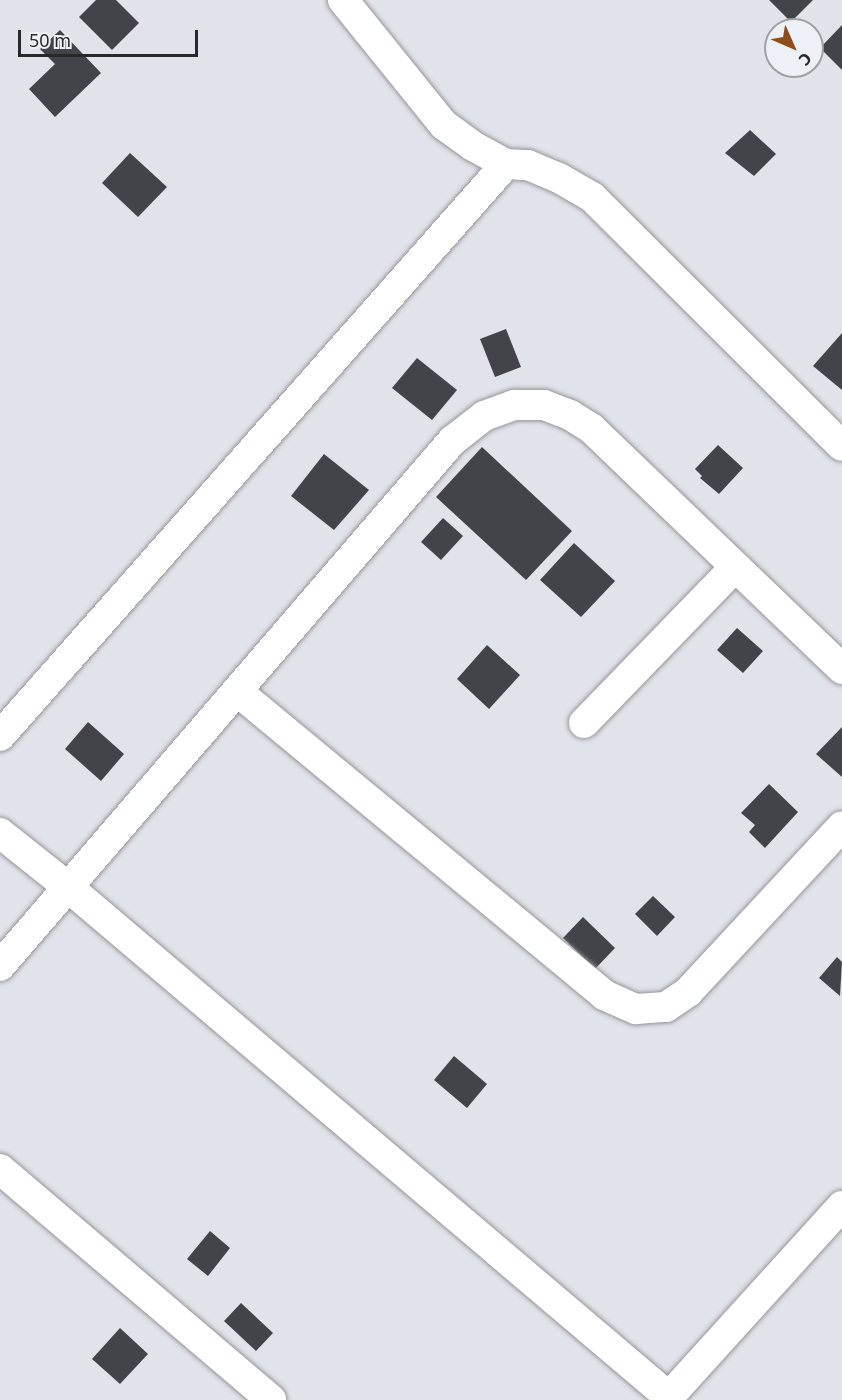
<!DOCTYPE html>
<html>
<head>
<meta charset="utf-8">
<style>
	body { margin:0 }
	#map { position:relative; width:842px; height:1400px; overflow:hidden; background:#e0e3e9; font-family:"Noto Sans",sans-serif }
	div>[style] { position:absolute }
	.building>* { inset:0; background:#424449 }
	.roads { filter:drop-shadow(0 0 2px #94969c) drop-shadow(0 0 2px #94969c) }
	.minor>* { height:30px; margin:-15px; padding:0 15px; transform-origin:15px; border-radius:15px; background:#fff }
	span { translate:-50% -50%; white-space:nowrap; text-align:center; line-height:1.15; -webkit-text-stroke:6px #eef0f7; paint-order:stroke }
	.north { position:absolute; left:764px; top:18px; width:60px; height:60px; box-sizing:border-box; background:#eef0f7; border:2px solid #9fa0a5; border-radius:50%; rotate:135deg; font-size:16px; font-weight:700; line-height:24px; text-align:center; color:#28292b }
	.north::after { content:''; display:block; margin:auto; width:21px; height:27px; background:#8e4d19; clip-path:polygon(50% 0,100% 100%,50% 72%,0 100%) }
	.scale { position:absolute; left:18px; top:30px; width:180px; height:27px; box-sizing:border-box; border:3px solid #28292b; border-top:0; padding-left:8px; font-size:18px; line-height:21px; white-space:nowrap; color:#28292b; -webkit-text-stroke:4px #eef0f7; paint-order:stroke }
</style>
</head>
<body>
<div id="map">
	<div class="building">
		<i style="clip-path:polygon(96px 0,116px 0,139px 23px,112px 50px,79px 17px)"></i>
		<i style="clip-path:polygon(769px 0,813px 0,791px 22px)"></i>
		<i style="clip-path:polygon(842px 25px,842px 70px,820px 48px)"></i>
		<i style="clip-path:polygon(60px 30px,101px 73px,55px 117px,29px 89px,55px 64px,40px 49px)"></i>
		<i style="clip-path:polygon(750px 130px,776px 154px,754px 176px,725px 153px)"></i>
		<i style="clip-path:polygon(130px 153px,167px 187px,138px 217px,102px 183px)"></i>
		<i style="clip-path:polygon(506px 329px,521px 367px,495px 377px,480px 339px)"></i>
		<i style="clip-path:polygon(842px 333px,842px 390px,813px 366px)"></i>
		<i style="clip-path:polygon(417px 358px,457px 390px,432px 420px,392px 388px)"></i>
		<i style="clip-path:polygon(718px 445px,743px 468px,719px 494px,700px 478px,702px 476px,695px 469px)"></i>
		<i style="clip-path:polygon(482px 447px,572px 531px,526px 580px,436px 497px)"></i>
		<i style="clip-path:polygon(324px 454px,369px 490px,334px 530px,291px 496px)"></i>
		<i style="clip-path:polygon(443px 518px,463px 536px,441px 560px,421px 542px)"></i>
		<i style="clip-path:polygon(574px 543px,615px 581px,581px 617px,540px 580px)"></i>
		<i style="clip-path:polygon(737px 628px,763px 651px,743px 673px,717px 650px)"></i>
		<i style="clip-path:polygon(487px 645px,520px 675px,489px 709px,457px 679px)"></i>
		<i style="clip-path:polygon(88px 722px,124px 754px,101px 781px,65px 749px)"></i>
		<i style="clip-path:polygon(842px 727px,842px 777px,816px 754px)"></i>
		<i style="clip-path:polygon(769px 784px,798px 812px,765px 848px,749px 832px,755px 825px,741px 813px)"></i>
		<i style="clip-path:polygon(653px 896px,675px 917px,657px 936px,635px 914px)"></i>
		<i style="clip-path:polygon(583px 917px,615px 948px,595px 969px,563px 938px)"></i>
		<i style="clip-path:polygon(837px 957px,842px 962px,840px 996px,819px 978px)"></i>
		<i style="clip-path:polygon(454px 1056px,487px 1084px,467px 1108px,434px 1080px)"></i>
		<i style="clip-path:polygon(210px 1231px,230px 1248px,208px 1276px,187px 1259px)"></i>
		<i style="clip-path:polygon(241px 1303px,273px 1333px,256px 1351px,224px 1321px)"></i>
		<i style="clip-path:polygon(120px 1328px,148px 1354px,120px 1384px,92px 1359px)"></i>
	</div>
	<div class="roads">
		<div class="minor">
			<i style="left:343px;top:0;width:161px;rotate:51.1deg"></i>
			<i style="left:444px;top:125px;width:36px;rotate:36deg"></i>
			<i style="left:473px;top:146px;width:38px;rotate:29deg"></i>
			<i style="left:506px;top:164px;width:22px;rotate:3deg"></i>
			<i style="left:528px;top:165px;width:34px;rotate:23deg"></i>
			<i style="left:559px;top:178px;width:39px;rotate:30deg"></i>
			<i style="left:593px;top:198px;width:351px;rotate:44.9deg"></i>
			<i style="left:237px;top:691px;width:477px;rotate:39.6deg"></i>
			<i style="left:604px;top:995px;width:35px;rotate:24deg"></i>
			<i style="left:636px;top:1009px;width:30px;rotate:-4deg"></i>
			<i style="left:666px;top:1007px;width:27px;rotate:-34deg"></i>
			<i style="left:688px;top:992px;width:226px;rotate:-47.1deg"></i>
			<i style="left:584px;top:723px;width:217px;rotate:-45.9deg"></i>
			<i style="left:0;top:736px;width:764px;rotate:-48.5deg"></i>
			<i style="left:0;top:833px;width:87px;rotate:38.5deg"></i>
			<i style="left:68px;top:887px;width:788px;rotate:40.32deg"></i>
			<i style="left:0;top:966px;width:693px;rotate:-49.27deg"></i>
			<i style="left:452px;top:441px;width:41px;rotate:-38deg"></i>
			<i style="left:484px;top:416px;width:33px;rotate:-20deg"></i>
			<i style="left:515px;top:405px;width:29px"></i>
			<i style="left:544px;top:405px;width:28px;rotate:21deg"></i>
			<i style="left:570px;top:415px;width:26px;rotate:32deg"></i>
			<i style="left:592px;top:429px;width:347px;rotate:43.8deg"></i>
			<i style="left:0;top:1169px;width:356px;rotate:40.4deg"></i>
			<i style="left:666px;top:1400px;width:262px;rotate:-47.8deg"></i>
		</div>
	</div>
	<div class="north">С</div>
	<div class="scale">50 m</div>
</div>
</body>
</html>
